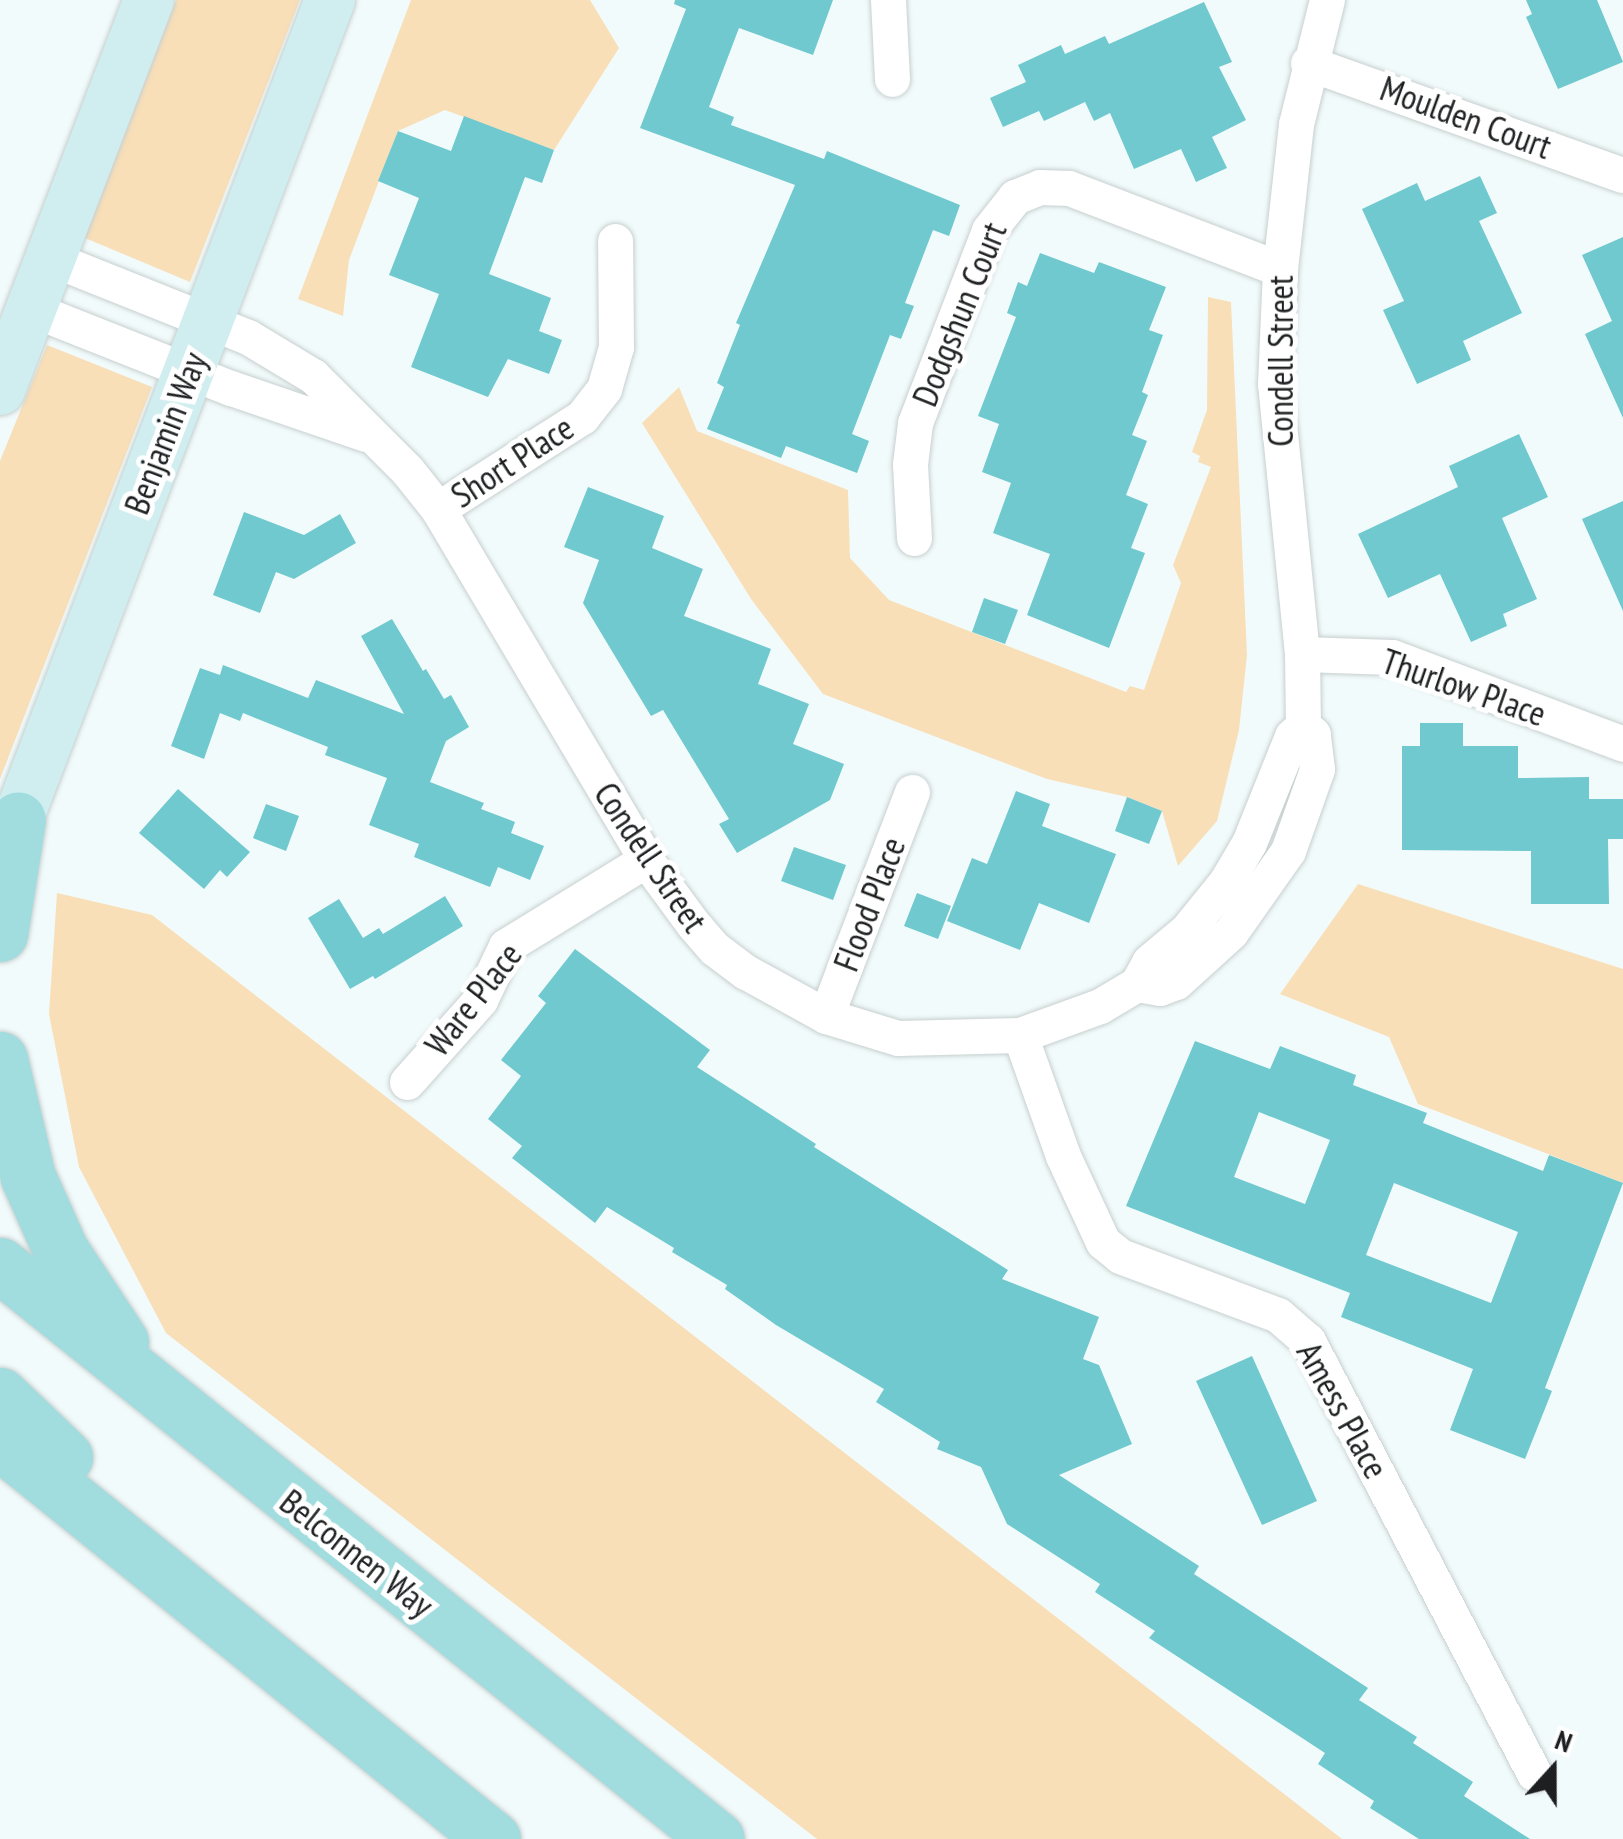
<!DOCTYPE html>
<html>
<head>
<meta charset="utf-8">
<style>
	body { margin:0 }
	#map { position:relative; width:1623px; height:1839px; overflow:hidden; background:#f2fbfb; font-family:"PT Sans Narrow",sans-serif }
	div>[style] { position:absolute }
	.green>* { inset:0; background:#f8dfb8 }
	.building>* { inset:0; background:#6fc9ce }
	.roads { filter:drop-shadow(0 0 2px #c7cfcf) drop-shadow(0 0 2px #c7cfcf) }
	.street>* { height:35px; margin:-17.5px; padding:0 17.5px; transform-origin:17.5px; border-radius:17.5px; background:#fff }
	.secondary>* { height:50px; margin:-25px; padding:0 25px; transform-origin:25px; border-radius:25px; background:#d0edef }
	.primary>* { height:55px; margin:-27.5px; padding:0 27.5px; transform-origin:27.5px; border-radius:27.5px; background:#a1dcdf }
	span { translate:-50% -50%; white-space:nowrap; text-align:center; line-height:1.15; -webkit-text-stroke:10px #fff; paint-order:stroke }
	.street-label { font-size:35px; color:#1d1f20 }
	.north { position:absolute; left:1503px; top:1719px; width:100px; height:100px; -webkit-text-stroke:8px #fff; paint-order:stroke; rotate:21deg; font-size:28px; font-weight:700; line-height:40px; text-align:center; color:#1d1f20 }
	.north::after { content:''; display:block; margin:auto; width:35px; height:45px; background:#1d1f20; clip-path:polygon(50% 0,100% 100%,50% 72%,0 100%) }
</style>
</head>
<body>
<div id="map">
	<div class="green">
		<i style="clip-path:polygon(176px 0,300px 0,190px 282px,85px 238px)"></i>
		<i style="clip-path:polygon(411px 0,590px 0,619px 48px,554px 150px,445px 110px,398px 131px,349px 260px,343px 316px,298px 299px)"></i>
		<i style="clip-path:polygon(1208px 297px,1231px 302px,1247px 655px,1239px 730px,1217px 821px,1178px 866px,1162px 811px,1127px 797px,1047px 779px,823px 694px,751px 599px,642px 423px,679px 387px,697px 431px,848px 490px,850px 558px,889px 600px,1126px 692px,1130px 686px,1144px 690px,1181px 583px,1173px 565px,1211px 467px,1198px 462px,1200px 456px,1192px 452px,1207px 410px)"></i>
		<i style="clip-path:polygon(47px 345px,152px 387px,0 779px,0 461px)"></i>
		<i style="clip-path:polygon(1358px 884px,1623px 969px,1623px 1183px,1418px 1104px,1389px 1037px,1280px 994px)"></i>
		<i style="clip-path:polygon(57px 893px,152px 915px,1342px 1839px,817px 1839px,166px 1333px,79px 1167px,49px 1014px)"></i>
	</div>
	<div class="building">
		<i style="clip-path:polygon(675px 0,833px 0,813px 55px,739px 28px,709px 107px,734px 117px,731px 125px,824px 159px,827px 151px,960px 205px,949px 236px,933px 230px,905px 303px,914px 306px,901px 339px,890px 335px,852px 434px,869px 441px,857px 473px,786px 446px,781px 458px,707px 429px,724px 387px,717px 383px,740px 325px,736px 323px,795px 185px,640px 128px,686px 9px,674px 4px)"></i>
		<i style="clip-path:polygon(1526px 0,1597px 0,1623px 62px,1558px 89px,1526px 17px,1532px 14px)"></i>
		<i style="clip-path:polygon(1204px 2px,1232px 62px,1219px 67px,1246px 120px,1212px 137px,1227px 168px,1196px 182px,1181px 149px,1134px 169px,1110px 113px,1094px 121px,1085px 102px,1044px 121px,1039px 111px,1003px 127px,990px 98px,1026px 82px,1018px 65px,1061px 45px,1065px 54px,1105px 36px,1109px 44px)"></i>
		<i style="clip-path:polygon(464px 116px,554px 150px,542px 183px,525px 177px,489px 274px,551px 298px,539px 331px,562px 340px,549px 374px,508px 359px,488px 397px,411px 367px,439px 294px,389px 275px,419px 198px,378px 181px,398px 131px,451px 151px)"></i>
		<i style="clip-path:polygon(1480px 176px,1497px 213px,1479px 221px,1522px 313px,1463px 341px,1471px 360px,1417px 384px,1383px 310px,1404px 301px,1362px 209px,1417px 183px,1425px 201px)"></i>
		<i style="clip-path:polygon(1623px 237px,1623px 418px,1585px 334px,1612px 321px,1582px 255px)"></i>
		<i style="clip-path:polygon(1040px 253px,1094px 273px,1099px 262px,1166px 287px,1149px 330px,1163px 335px,1142px 392px,1148px 395px,1132px 435px,1147px 441px,1126px 495px,1148px 504px,1131px 548px,1145px 553px,1109px 648px,1027px 615px,1050px 554px,993px 533px,1011px 483px,982px 472px,999px 424px,978px 416px,1016px 317px,1007px 313px,1018px 282px,1027px 286px)"></i>
		<i style="clip-path:polygon(1519px 434px,1548px 497px,1502px 518px,1537px 599px,1503px 614px,1507px 626px,1471px 642px,1440px 574px,1388px 598px,1358px 534px,1458px 487px,1449px 466px)"></i>
		<i style="clip-path:polygon(588px 487px,664px 516px,652px 548px,703px 569px,684px 616px,771px 649px,758px 684px,809px 704px,793px 744px,844px 764px,830px 800px,737px 853px,719px 824px,729px 819px,663px 710px,651px 716px,583px 603px,599px 560px,564px 547px)"></i>
		<i style="clip-path:polygon(1623px 501px,1623px 611px,1582px 519px)"></i>
		<i style="clip-path:polygon(244px 512px,304px 535px,340px 514px,356px 543px,294px 579px,276px 572px,260px 613px,213px 595px)"></i>
		<i style="clip-path:polygon(984px 598px,1018px 610px,1005px 644px,972px 632px)"></i>
		<i style="clip-path:polygon(392px 619px,423px 671px,426px 669px,444px 699px,451px 695px,469px 727px,446px 741px,430px 782px,484px 803px,481px 809px,515px 822px,511px 833px,544px 846px,530px 880px,498px 867px,490px 887px,414px 857px,419px 844px,369px 825px,387px 778px,325px 755px,328px 747px,243px 713px,240px 721px,220px 713px,204px 759px,171px 746px,200px 668px,220px 675px,223px 665px,308px 698px,316px 680px,404px 714px,361px 636px)"></i>
		<i style="clip-path:polygon(1420px 723px,1463px 723px,1463px 746px,1518px 746px,1518px 778px,1589px 777px,1589px 799px,1623px 799px,1623px 839px,1608px 839px,1609px 904px,1531px 904px,1531px 851px,1402px 850px,1402px 746px,1420px 746px)"></i>
		<i style="clip-path:polygon(178px 789px,250px 852px,227px 877px,220px 870px,204px 889px,139px 833px)"></i>
		<i style="clip-path:polygon(1016px 791px,1050px 804px,1042px 826px,1116px 854px,1089px 923px,1039px 903px,1020px 950px,947px 921px,972px 858px,987px 864px)"></i>
		<i style="clip-path:polygon(1127px 797px,1162px 811px,1149px 844px,1115px 831px)"></i>
		<i style="clip-path:polygon(266px 804px,299px 816px,286px 851px,253px 838px)"></i>
		<i style="clip-path:polygon(794px 847px,846px 865px,833px 900px,781px 881px)"></i>
		<i style="clip-path:polygon(917px 893px,951px 906px,938px 939px,904px 926px)"></i>
		<i style="clip-path:polygon(445px 896px,463px 926px,375px 979px,373px 976px,350px 989px,308px 918px,339px 899px,363px 938px,379px 928px,383px 934px)"></i>
		<i style="clip-path:polygon(575px 949px,710px 1050px,697px 1067px,816px 1144px,814px 1147px,1008px 1270px,1002px 1279px,1099px 1317px,1083px 1359px,1099px 1365px,1132px 1444px,1059px 1475px,1199px 1566px,1194px 1574px,1368px 1688px,1359px 1700px,1417px 1737px,1413px 1743px,1473px 1782px,1464px 1796px,1530px 1839px,1419px 1839px,1370px 1808px,1374px 1801px,1318px 1764px,1325px 1753px,1149px 1638px,1155px 1631px,1095px 1592px,1100px 1584px,1007px 1524px,981px 1467px,937px 1449px,940px 1442px,876px 1402px,884px 1389px,776px 1325px,725px 1289px,727px 1285px,672px 1252px,674px 1248px,607px 1207px,595px 1223px,512px 1158px,522px 1146px,488px 1119px,521px 1076px,501px 1060px,546px 1003px,538px 996px)"></i>
		<i style="clip-path:polygon(evenodd,1195px 1041px,1270px 1069px,1280px 1046px,1356px 1075px,1353px 1085px,1427px 1113px,1423px 1123px,1543px 1171px,1549px 1155px,1623px 1183px,1545px 1388px,1552px 1391px,1525px 1459px,1450px 1430px,1473px 1369px,1341px 1317px,1350px 1293px,1126px 1206px,1195px 1041px,1259px 1112px,1330px 1140px,1305px 1204px,1234px 1177px,1259px 1112px,1195px 1041px,1394px 1183px,1518px 1232px,1491px 1303px,1366px 1255px,1394px 1183px)"></i>
		<i style="clip-path:polygon(1252px 1356px,1317px 1501px,1262px 1525px,1196px 1381px)"></i>
	</div>
	<div class="roads">
		<div class="street">
			<i style="left:888px;top:0;width:79px;rotate:87.1deg"></i>
			<i style="left:1308px;top:63px;width:334px;rotate:19.6deg"></i>
			<i style="left:50px;top:258px;width:213px;rotate:21.8deg"></i>
			<i style="left:248px;top:337px;width:76px;rotate:31deg"></i>
			<i style="left:313px;top:376px;width:133px;rotate:45deg"></i>
			<i style="left:407px;top:470px;width:50px;rotate:51.5deg"></i>
			<i style="left:438px;top:509px;width:408px;rotate:59.3deg"></i>
			<i style="left:646px;top:860px;width:79px;rotate:53.7deg"></i>
			<i style="left:693px;top:924px;width:33px;rotate:49deg"></i>
			<i style="left:715px;top:949px;width:39px;rotate:37deg"></i>
			<i style="left:746px;top:972px;width:91px;rotate:28.8deg"></i>
			<i style="left:826px;top:1016px;width:75px;rotate:17deg"></i>
			<i style="left:898px;top:1038px;width:122px;rotate:-1.4deg"></i>
			<i style="left:1020px;top:1035px;width:85px;rotate:-19.9deg"></i>
			<i style="left:1100px;top:1006px;width:43px;rotate:-30.7deg"></i>
			<i style="left:1137px;top:984px;width:25px;rotate:-61deg"></i>
			<i style="left:1149px;top:962px;width:50px;rotate:-40.1deg"></i>
			<i style="left:1187px;top:930px;width:62px;rotate:-50.9deg"></i>
			<i style="left:1226px;top:882px;width:45px;rotate:-59.5deg"></i>
			<i style="left:1249px;top:843px;width:115px;rotate:-68.1deg"></i>
			<i style="left:1292px;top:736px;width:15px;rotate:-42deg"></i>
			<i style="left:31px;top:309px;width:215px;rotate:21.6deg"></i>
			<i style="left:231px;top:388px;width:142px;rotate:18.9deg"></i>
			<i style="left:438px;top:509px;width:171px;rotate:-32.6deg"></i>
			<i style="left:582px;top:417px;width:36px;rotate:-52deg"></i>
			<i style="left:604px;top:389px;width:44px;rotate:-74.1deg"></i>
			<i style="left:616px;top:347px;width:106px;rotate:-90.5deg"></i>
			<i style="left:914px;top:538px;width:74px;rotate:-93.1deg"></i>
			<i style="left:910px;top:464px;width:41px;rotate:-83deg"></i>
			<i style="left:915px;top:423px;width:207px;rotate:-69deg"></i>
			<i style="left:989px;top:230px;width:42px;rotate:-51.8deg"></i>
			<i style="left:1015px;top:197px;width:27px;rotate:-22deg"></i>
			<i style="left:1040px;top:187px;width:29px;rotate:2deg"></i>
			<i style="left:1069px;top:188px;width:226px;rotate:21deg"></i>
			<i style="left:1302px;top:654px;width:90px;rotate:1.9deg"></i>
			<i style="left:1392px;top:657px;width:247px;rotate:20.6deg"></i>
			<i style="left:1137px;top:984px;width:23px;rotate:10deg"></i>
			<i style="left:1160px;top:988px;width:17px;rotate:-21deg"></i>
			<i style="left:1176px;top:982px;width:74px;rotate:-42.3deg"></i>
			<i style="left:1231px;top:932px;width:99px;rotate:-54.9deg"></i>
			<i style="left:1288px;top:851px;width:87px;rotate:-70.5deg"></i>
			<i style="left:1317px;top:769px;width:35px;rotate:-97deg"></i>
			<i style="left:1313px;top:734px;width:13px;rotate:-141deg"></i>
			<i style="left:1303px;top:726px;width:72px;rotate:-90.8deg"></i>
			<i style="left:1302px;top:654px;width:271px;rotate:-95.7deg"></i>
			<i style="left:1275px;top:384px;width:115px;rotate:-87.5deg"></i>
			<i style="left:1280px;top:269px;width:146px;rotate:-83.7deg"></i>
			<i style="left:1296px;top:124px;width:128px;rotate:-76deg"></i>
			<i style="left:826px;top:1016px;width:240px;rotate:-69deg"></i>
			<i style="left:1020px;top:1035px;width:128px;rotate:70.4deg"></i>
			<i style="left:1063px;top:1156px;width:95px;rotate:65.1deg"></i>
			<i style="left:1103px;top:1242px;width:22px;rotate:39deg"></i>
			<i style="left:1120px;top:1256px;width:169px;rotate:20.5deg"></i>
			<i style="left:1278px;top:1315px;width:40px;rotate:41deg"></i>
			<i style="left:1308px;top:1341px;width:488px;rotate:62.4deg"></i>
			<i style="left:407px;top:1082px;width:110px;rotate:-48.3deg"></i>
			<i style="left:480px;top:1000px;width:60px;rotate:-64.3deg"></i>
			<i style="left:506px;top:946px;width:164px;rotate:-31.6deg"></i>
		</div>
		<div class="secondary">
			<i style="left:0;top:390px;width:417px;rotate:-69.1deg"></i>
			<i style="left:4px;top:856px;width:916px;rotate:-69.15deg"></i>
		</div>
		<div class="primary">
			<i style="left:0;top:934px;width:116px;rotate:-81.1deg"></i>
			<i style="left:0;top:1059px;width:121px;rotate:76.7deg"></i>
			<i style="left:28px;top:1177px;width:81px;rotate:66deg"></i>
			<i style="left:61px;top:1251px;width:109px;rotate:56.6deg"></i>
			<i style="left:0;top:1265px;width:918px;rotate:38.68deg"></i>
			<i style="left:0;top:1395px;width:90px;rotate:43.6deg"></i>
			<i style="left:0;top:1442px;width:633px;rotate:38.84deg"></i>
		</div>
	</div>
	<div class="street-label">
		<span style="left:1466px;top:117px;rotate:20deg">Moulden Court</span>
		<span style="left:959px;top:314px;rotate:-68deg">Dodgshun Court</span>
		<span style="left:1280px;top:361px;rotate:-90deg">Condell Street</span>
		<span style="left:165px;top:433px;rotate:-69deg">Benjamin Way</span>
		<span style="left:512px;top:461px;rotate:-33deg">Short Place</span>
		<span style="left:1464px;top:687px;rotate:19deg">Thurlow Place</span>
		<span style="left:651px;top:857px;rotate:56deg">Condell Street</span>
		<span style="left:869px;top:904px;rotate:-69deg">Flood Place</span>
		<span style="left:473px;top:999px;rotate:-52deg">Ware Place</span>
		<span style="left:1343px;top:1410px;rotate:61deg">Amess Place</span>
		<span style="left:357px;top:1553px;rotate:38deg">Belconnen Way</span>
	</div>
	<div class="north">N</div>
</div>
</body>
</html>
